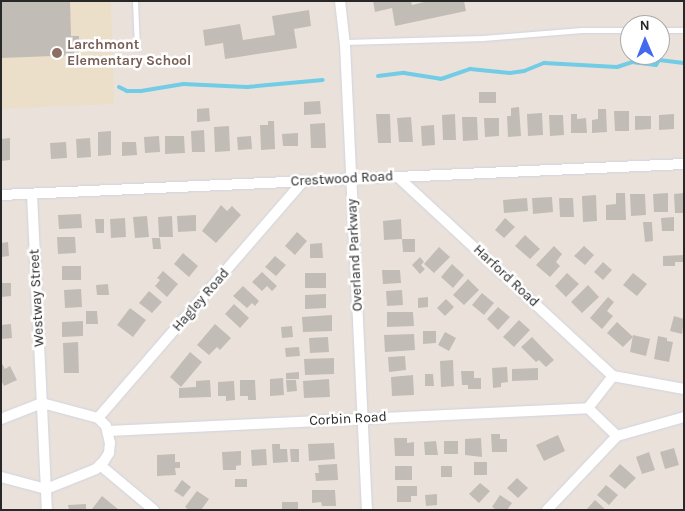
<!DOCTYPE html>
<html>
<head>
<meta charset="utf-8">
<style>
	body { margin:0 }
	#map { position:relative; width:685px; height:511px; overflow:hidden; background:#eae2da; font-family:Karla,sans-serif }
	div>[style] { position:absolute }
	.education>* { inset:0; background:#ebdfca }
	.stream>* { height:4px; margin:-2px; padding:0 2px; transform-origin:2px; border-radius:2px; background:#72cce6 }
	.building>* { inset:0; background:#c2bcb7 }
	.roads { filter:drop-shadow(0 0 1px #d0d3e0) drop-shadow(0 0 1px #d0d3e0) }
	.service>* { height:5px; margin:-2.5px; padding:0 2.5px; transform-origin:2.5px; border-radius:2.5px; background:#fff }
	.minor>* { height:10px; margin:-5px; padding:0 5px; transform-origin:5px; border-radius:5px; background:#fff }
	.dots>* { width:14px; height:14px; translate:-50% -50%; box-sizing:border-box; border:2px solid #fff; border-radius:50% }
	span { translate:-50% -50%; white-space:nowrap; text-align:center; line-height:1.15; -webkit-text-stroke:5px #fff; paint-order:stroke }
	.education-label { font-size:14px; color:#785e54; font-weight:700 }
	.left { translate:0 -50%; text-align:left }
	.street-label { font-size:14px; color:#282828 }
	.frame { position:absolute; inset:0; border:2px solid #282828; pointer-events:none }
	.north { position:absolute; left:620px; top:15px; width:50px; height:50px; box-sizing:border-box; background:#fff; border:1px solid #a9a9a9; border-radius:50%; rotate:359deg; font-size:14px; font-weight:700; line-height:20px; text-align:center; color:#282828 }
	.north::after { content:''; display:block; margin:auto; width:18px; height:22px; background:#4369ee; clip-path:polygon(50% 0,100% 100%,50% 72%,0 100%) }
</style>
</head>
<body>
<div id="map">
	<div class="education">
		<i style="clip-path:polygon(1px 1px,111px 1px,114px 104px,1px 109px)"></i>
	</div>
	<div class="stream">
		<i style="left:378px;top:76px;width:26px;rotate:-7deg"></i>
		<i style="left:404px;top:73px;width:37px;rotate:9deg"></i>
		<i style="left:441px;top:79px;width:31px;rotate:-19deg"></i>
		<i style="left:470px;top:69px;width:40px;rotate:5.7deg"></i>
		<i style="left:510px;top:73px;width:14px;rotate:-8deg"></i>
		<i style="left:524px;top:71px;width:22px;rotate:-22deg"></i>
		<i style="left:544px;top:63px;width:73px;rotate:3.1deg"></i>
		<i style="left:617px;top:67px;width:16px;rotate:-18deg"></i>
		<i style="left:632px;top:62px;width:24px;rotate:7deg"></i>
		<i style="left:656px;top:65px;width:6px;rotate:-59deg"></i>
		<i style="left:659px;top:60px;width:25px;rotate:7deg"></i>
		<i style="left:119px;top:87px;width:9px;rotate:27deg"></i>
		<i style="left:127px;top:91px;width:14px"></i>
		<i style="left:141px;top:91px;width:43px;rotate:-9.5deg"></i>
		<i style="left:183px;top:84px;width:64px;rotate:2.7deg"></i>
		<i style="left:247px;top:87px;width:76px;rotate:-5.3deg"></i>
	</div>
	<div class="building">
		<i style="clip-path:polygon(1px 1px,70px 1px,71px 36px,79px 36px,79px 55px,1px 58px)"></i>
		<i style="clip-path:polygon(373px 1px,411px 1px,412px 5px,428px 1px,464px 1px,466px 11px,395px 26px,392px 8px,375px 12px)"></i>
		<i style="clip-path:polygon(309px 10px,311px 26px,294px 29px,297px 48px,225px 59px,223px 43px,205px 46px,203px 30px,240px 24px,243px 40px,275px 35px,272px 16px)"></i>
		<i style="clip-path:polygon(479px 92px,496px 92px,496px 103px,479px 103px)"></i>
		<i style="clip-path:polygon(320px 101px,321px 114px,304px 115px,304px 102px)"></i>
		<i style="clip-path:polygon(519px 107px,521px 136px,508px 137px,507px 116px,511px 116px,511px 108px)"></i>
		<i style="clip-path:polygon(209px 108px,210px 121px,197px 122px,197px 109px)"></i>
		<i style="clip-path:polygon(598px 109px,606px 109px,607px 132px,592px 133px,592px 120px,598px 119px)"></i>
		<i style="clip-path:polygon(614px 111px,629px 111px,629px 131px,615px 131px)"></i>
		<i style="clip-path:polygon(542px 113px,543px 135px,528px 136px,527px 114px)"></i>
		<i style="clip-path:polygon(376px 114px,390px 114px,391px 143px,378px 143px)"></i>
		<i style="clip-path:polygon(455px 114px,456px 140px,443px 140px,442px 115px)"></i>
		<i style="clip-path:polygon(571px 114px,577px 114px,577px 119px,586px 118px,587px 133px,571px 133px)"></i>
		<i style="clip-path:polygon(674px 114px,674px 129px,659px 130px,659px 115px)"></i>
		<i style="clip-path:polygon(549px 115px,563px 115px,564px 135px,550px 136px)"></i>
		<i style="clip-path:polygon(635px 116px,651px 116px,651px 129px,635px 130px)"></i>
		<i style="clip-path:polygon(411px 117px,413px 142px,399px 142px,397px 118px)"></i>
		<i style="clip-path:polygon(462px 117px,477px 117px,478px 140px,463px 141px)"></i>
		<i style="clip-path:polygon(484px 118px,499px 118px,499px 136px,485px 137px)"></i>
		<i style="clip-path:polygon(268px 121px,274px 121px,275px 149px,261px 150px,260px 125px,268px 125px)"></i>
		<i style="clip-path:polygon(325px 123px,326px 148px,311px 148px,310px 124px)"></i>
		<i style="clip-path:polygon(434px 125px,435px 145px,422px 146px,421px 126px)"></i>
		<i style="clip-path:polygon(229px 126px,230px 151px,215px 152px,214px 127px)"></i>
		<i style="clip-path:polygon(204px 130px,205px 152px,192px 152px,191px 131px)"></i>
		<i style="clip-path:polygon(111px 131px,111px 155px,98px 156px,98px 132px)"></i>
		<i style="clip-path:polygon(298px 133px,298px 146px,283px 146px,282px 134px)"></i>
		<i style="clip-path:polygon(159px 136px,160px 152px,145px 153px,144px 137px)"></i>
		<i style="clip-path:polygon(165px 136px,184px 136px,185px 153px,165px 154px)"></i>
		<i style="clip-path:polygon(251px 136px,252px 149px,238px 150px,237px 137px)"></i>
		<i style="clip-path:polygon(10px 138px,10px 160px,1px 161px,1px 139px)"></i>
		<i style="clip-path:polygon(90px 138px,91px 157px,77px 158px,76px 139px)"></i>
		<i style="clip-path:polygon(66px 142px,67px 158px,51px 159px,50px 143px)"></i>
		<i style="clip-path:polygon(122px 142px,136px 142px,137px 155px,122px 156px)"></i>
		<i style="clip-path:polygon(616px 193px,625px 193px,626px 220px,606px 220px,606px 205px,616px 204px)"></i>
		<i style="clip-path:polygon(668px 193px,668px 212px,654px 212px,653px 194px)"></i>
		<i style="clip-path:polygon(684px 193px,684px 213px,675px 213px,674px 194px)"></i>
		<i style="clip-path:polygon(630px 194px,645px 194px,646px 215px,631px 216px)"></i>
		<i style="clip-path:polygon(596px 195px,597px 221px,583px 222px,582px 196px)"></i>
		<i style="clip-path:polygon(552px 197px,553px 212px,533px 214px,532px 198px)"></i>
		<i style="clip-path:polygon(527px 198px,528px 211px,504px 213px,503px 200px)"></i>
		<i style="clip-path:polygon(559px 198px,573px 198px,574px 217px,560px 217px)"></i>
		<i style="clip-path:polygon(221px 205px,227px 211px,232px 206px,241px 215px,216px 243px,202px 231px)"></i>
		<i style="clip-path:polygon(81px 214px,82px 228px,59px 229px,58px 215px)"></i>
		<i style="clip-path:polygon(196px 215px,196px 231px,178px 232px,177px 216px)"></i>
		<i style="clip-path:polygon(147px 216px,149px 237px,135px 238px,133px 217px)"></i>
		<i style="clip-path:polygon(172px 216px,173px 237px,159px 237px,158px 217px)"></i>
		<i style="clip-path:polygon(674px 217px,674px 231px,662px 231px,661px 218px)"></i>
		<i style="clip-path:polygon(125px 218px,126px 237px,111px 238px,110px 219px)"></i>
		<i style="clip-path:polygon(505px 218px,515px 227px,504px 238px,495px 230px)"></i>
		<i style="clip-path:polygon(95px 219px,104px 219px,104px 233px,96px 233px)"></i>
		<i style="clip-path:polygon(401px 219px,402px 239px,384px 240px,383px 221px)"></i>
		<i style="clip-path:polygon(643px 222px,652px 222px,653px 241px,645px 242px)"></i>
		<i style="clip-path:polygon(297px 232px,307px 241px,295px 255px,285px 246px)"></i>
		<i style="clip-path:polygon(525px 235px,540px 249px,530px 259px,515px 246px)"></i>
		<i style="clip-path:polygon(57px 237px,75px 237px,76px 253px,58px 254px)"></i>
		<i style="clip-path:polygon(152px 238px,160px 238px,161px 249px,153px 249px)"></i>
		<i style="clip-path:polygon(402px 239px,415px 239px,415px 252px,403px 252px)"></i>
		<i style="clip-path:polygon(8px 242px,9px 256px,1px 257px,1px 243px)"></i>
		<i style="clip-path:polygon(322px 243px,323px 258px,310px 258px,310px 244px)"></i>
		<i style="clip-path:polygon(554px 246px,562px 254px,556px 262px,560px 266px,550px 277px,536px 265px)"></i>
		<i style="clip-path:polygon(584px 246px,594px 255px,585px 265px,574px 256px)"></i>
		<i style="clip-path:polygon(439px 247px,450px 257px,434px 273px,424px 264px)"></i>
		<i style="clip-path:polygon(183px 253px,198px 266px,189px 277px,174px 264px)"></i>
		<i style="clip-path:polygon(684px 255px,684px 262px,675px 262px,675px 266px,663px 266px,663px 256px)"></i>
		<i style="clip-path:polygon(275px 256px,286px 265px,276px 276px,265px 267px)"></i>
		<i style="clip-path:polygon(420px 257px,424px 262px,421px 265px,425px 269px,420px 274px,412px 265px)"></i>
		<i style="clip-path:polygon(603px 262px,612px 270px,603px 280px,594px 272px)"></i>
		<i style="clip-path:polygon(452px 264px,464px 275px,453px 288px,441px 277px)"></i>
		<i style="clip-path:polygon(62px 266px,81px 266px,81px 280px,62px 280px)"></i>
		<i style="clip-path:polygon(382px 270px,400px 270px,401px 283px,383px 284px)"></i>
		<i style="clip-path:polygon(163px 271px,178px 284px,167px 297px,155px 286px,160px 280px,157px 278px)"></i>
		<i style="clip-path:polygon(262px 272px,277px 286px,272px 291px,267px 286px,262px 291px,252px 282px)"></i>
		<i style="clip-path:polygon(305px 273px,326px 273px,326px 288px,305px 288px)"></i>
		<i style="clip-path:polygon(567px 273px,579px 284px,566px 297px,555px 286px)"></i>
		<i style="clip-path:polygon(633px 273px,647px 284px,637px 296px,623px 285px)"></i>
		<i style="clip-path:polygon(468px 279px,479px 290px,464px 305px,453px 295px)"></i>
		<i style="clip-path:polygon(1px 283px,11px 283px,11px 296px,1px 297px)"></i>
		<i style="clip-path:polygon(108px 284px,109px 295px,97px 295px,96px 285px)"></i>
		<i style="clip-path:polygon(588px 285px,599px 297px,582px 313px,571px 302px)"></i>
		<i style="clip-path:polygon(243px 286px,259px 301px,255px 306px,252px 303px,247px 308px,233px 296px)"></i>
		<i style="clip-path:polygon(81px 289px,82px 307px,65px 308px,64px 290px)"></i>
		<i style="clip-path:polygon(402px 290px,403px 305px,387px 306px,386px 291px)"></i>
		<i style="clip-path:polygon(149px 291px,162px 302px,152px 313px,139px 303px)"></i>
		<i style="clip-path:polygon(482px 293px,494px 303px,484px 315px,472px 305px)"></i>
		<i style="clip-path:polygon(326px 294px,326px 308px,305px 309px,305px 295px)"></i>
		<i style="clip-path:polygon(428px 297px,428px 307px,418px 308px,418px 298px)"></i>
		<i style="clip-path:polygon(608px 297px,614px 302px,607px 311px,613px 316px,602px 329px,590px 318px)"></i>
		<i style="clip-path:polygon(446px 299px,454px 307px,445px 316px,437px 308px)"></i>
		<i style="clip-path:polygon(234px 304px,249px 318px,240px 328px,225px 314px)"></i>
		<i style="clip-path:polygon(498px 307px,510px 317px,498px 330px,487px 319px)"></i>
		<i style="clip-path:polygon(130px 308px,146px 320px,133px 337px,117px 325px)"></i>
		<i style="clip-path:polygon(86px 311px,97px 311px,98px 324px,86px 324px)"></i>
		<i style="clip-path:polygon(387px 312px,413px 312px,414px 326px,387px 327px)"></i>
		<i style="clip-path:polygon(332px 315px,332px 331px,303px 332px,302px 317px)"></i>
		<i style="clip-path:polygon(674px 316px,684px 319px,682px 334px,670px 331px)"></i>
		<i style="clip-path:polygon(519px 320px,530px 330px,514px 347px,503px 337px)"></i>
		<i style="clip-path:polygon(83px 321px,83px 336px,62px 337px,62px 322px)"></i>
		<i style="clip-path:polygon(617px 322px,633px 337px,623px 347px,607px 333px)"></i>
		<i style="clip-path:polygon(11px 324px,12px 338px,1px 339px,1px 325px)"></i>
		<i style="clip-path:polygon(215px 324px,231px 338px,220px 350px,217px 347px,209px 355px,197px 345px)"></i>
		<i style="clip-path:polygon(292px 326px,293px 337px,282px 338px,281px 327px)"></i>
		<i style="clip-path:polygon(423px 331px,436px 331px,436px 343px,423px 344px)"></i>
		<i style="clip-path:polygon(445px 332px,456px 338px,449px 351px,438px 345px)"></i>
		<i style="clip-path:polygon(414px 334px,415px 350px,385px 352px,384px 335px)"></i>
		<i style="clip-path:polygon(633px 335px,650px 339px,646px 356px,630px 352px)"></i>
		<i style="clip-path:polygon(658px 336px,667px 338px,667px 341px,673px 342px,669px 362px,654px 359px)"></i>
		<i style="clip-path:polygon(328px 337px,329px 352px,310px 353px,309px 338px)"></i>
		<i style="clip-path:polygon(532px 337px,554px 360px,546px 367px,539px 360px,536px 362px,521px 347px)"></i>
		<i style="clip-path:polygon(78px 342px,79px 373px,64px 373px,63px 343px)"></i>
		<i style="clip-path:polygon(299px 347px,300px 356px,286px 357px,285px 348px)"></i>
		<i style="clip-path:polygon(190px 352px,202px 362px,181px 387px,170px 377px)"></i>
		<i style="clip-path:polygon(405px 356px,406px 370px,389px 372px,388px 357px)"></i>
		<i style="clip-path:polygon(334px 358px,334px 374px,305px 375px,304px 359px)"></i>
		<i style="clip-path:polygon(453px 360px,454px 386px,441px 387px,440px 361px)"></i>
		<i style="clip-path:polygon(1px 362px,5px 369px,10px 366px,17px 380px,4px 386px,1px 380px)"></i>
		<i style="clip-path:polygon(507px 367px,508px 382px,501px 383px,501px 387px,493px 388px,492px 368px)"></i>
		<i style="clip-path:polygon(538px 368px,538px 380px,512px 381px,512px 369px)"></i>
		<i style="clip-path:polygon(461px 371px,474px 371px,474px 378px,481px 378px,481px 389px,468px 389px,468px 385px,462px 385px)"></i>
		<i style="clip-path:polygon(299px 372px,299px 379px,286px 379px,286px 373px)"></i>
		<i style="clip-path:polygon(425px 374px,433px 374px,434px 386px,425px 386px)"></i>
		<i style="clip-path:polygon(413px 375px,414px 395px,392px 396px,391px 377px)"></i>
		<i style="clip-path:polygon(283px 378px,284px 395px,270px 396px,270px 379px)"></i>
		<i style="clip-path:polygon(329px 379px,330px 397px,304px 398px,303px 381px)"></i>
		<i style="clip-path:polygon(210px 380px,211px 397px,179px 398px,179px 388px,196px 387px,196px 381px)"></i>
		<i style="clip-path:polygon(240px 380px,255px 380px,256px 400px,248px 400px,248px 396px,240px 396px)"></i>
		<i style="clip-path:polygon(286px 380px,296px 380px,297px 391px,287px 392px)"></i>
		<i style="clip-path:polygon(234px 381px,235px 400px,226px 401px,226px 396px,218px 396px,218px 382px)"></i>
		<i style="clip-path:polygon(491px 434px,500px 434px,500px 439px,507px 439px,507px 452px,492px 452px)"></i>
		<i style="clip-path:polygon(558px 435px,565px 451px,544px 461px,536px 445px)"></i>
		<i style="clip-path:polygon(394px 438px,407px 438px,407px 443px,414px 442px,414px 456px,395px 456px)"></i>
		<i style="clip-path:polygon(481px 438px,482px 457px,465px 455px,465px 439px)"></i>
		<i style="clip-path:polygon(436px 441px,438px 455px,425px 455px,424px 442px)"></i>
		<i style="clip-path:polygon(444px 441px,458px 441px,458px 454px,444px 454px)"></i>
		<i style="clip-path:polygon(334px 443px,335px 459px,309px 461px,308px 444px)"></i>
		<i style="clip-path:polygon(272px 444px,280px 444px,280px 449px,287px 449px,288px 462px,273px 463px)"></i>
		<i style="clip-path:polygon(674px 448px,679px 465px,665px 469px,660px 452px)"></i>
		<i style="clip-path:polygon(266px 449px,267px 465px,252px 466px,251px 450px)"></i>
		<i style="clip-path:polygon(290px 449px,299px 449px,299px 462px,291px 462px)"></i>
		<i style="clip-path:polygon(241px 451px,241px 465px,236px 466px,236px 470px,223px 470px,222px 452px)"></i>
		<i style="clip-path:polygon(649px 452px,655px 470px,642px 474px,636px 457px)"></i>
		<i style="clip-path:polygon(175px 454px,175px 462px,180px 462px,180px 468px,175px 468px,176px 475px,157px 476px,157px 455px)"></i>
		<i style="clip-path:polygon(474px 462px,487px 462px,487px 475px,474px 475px)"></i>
		<i style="clip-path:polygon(337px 464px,338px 480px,316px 481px,315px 473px,319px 473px,318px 465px)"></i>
		<i style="clip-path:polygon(620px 464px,636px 478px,625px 489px,609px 476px)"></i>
		<i style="clip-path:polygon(395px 466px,412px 466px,412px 480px,395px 480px)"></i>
		<i style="clip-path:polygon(441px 466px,452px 466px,452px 477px,441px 477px)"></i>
		<i style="clip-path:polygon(517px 478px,528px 488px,518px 498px,507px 488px)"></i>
		<i style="clip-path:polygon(235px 479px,247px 479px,247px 487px,235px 487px)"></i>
		<i style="clip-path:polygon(182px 480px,191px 487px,183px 497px,174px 491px)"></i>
		<i style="clip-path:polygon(480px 483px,490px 491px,479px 503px,469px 494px)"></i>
		<i style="clip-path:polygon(606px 485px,618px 495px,609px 505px,597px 495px)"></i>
		<i style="clip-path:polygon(397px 486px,417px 486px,417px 496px,411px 496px,411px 502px,397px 502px)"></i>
		<i style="clip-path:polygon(312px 490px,335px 490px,336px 506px,322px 506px,321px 502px,312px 503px)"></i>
		<i style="clip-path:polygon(197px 491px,209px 499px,201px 510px,189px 510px,185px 507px)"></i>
		<i style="clip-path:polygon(437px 494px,437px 505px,426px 506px,425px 495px)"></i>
		<i style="clip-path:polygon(500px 495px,512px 503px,507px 510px,497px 510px,492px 507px)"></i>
		<i style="clip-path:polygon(102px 496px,119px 510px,92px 509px)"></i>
		<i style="clip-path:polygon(595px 500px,606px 510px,586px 510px)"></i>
		<i style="clip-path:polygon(282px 502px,298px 502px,298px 510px,282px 510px)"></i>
		<i style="clip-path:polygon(86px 504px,86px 510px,69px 510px,68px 505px)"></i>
	</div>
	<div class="roads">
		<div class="service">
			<i style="left:135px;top:1px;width:47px;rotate:87.6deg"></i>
			<i style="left:660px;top:30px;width:24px"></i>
			<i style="left:345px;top:42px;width:138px;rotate:-1.7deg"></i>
			<i style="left:483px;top:38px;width:99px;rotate:-4.6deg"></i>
			<i style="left:582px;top:30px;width:48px"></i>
		</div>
		<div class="minor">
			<i style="left:340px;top:1px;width:44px;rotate:83.5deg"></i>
			<i style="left:345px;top:45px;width:466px;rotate:87.3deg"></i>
			<i style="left:398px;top:177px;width:293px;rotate:42.8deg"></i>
			<i style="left:32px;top:194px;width:316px;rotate:87.3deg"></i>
			<i style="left:1px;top:195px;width:684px;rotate:-2.6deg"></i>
			<i style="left:613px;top:376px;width:72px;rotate:10.4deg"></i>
			<i style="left:588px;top:408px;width:41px;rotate:-52deg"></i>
			<i style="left:98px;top:418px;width:313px;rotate:-49.1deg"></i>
			<i style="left:1px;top:419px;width:44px;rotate:-21.3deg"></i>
			<i style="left:42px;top:403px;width:58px;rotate:15deg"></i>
			<i style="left:98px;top:418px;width:11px;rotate:45deg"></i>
			<i style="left:106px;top:426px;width:17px;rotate:77deg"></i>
			<i style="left:110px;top:443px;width:10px;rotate:96deg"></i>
			<i style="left:109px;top:453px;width:9px;rotate:122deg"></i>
			<i style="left:104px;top:461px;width:11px;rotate:135deg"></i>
			<i style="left:96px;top:469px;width:54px;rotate:158.2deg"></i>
			<i style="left:46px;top:489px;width:47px;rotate:-165.1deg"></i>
			<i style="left:108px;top:431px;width:481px;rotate:-2.7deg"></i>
			<i style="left:588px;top:408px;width:40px;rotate:44deg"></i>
			<i style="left:617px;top:436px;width:70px;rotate:-15.8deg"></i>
			<i style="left:100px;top:465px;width:70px;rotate:39.8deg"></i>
			<i style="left:547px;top:510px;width:102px;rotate:-46.6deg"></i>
		</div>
	</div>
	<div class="dots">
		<i style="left:57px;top:53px;background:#8d6e63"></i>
	</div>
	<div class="education-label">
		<span class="left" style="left:67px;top:53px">Larchmont<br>Elementary School</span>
	</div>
	<div class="street-label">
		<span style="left:342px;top:179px;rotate:-3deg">Crestwood Road</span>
		<span style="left:355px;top:255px;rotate:-93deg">Overland Parkway</span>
		<span style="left:506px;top:276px;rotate:43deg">Harford Road</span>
		<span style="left:37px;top:298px;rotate:-93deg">Westway Street</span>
		<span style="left:201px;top:300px;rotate:-49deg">Hagley Road</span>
		<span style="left:348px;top:419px;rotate:-3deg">Corbin Road</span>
	</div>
	<div class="frame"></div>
	<div class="north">N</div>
</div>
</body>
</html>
